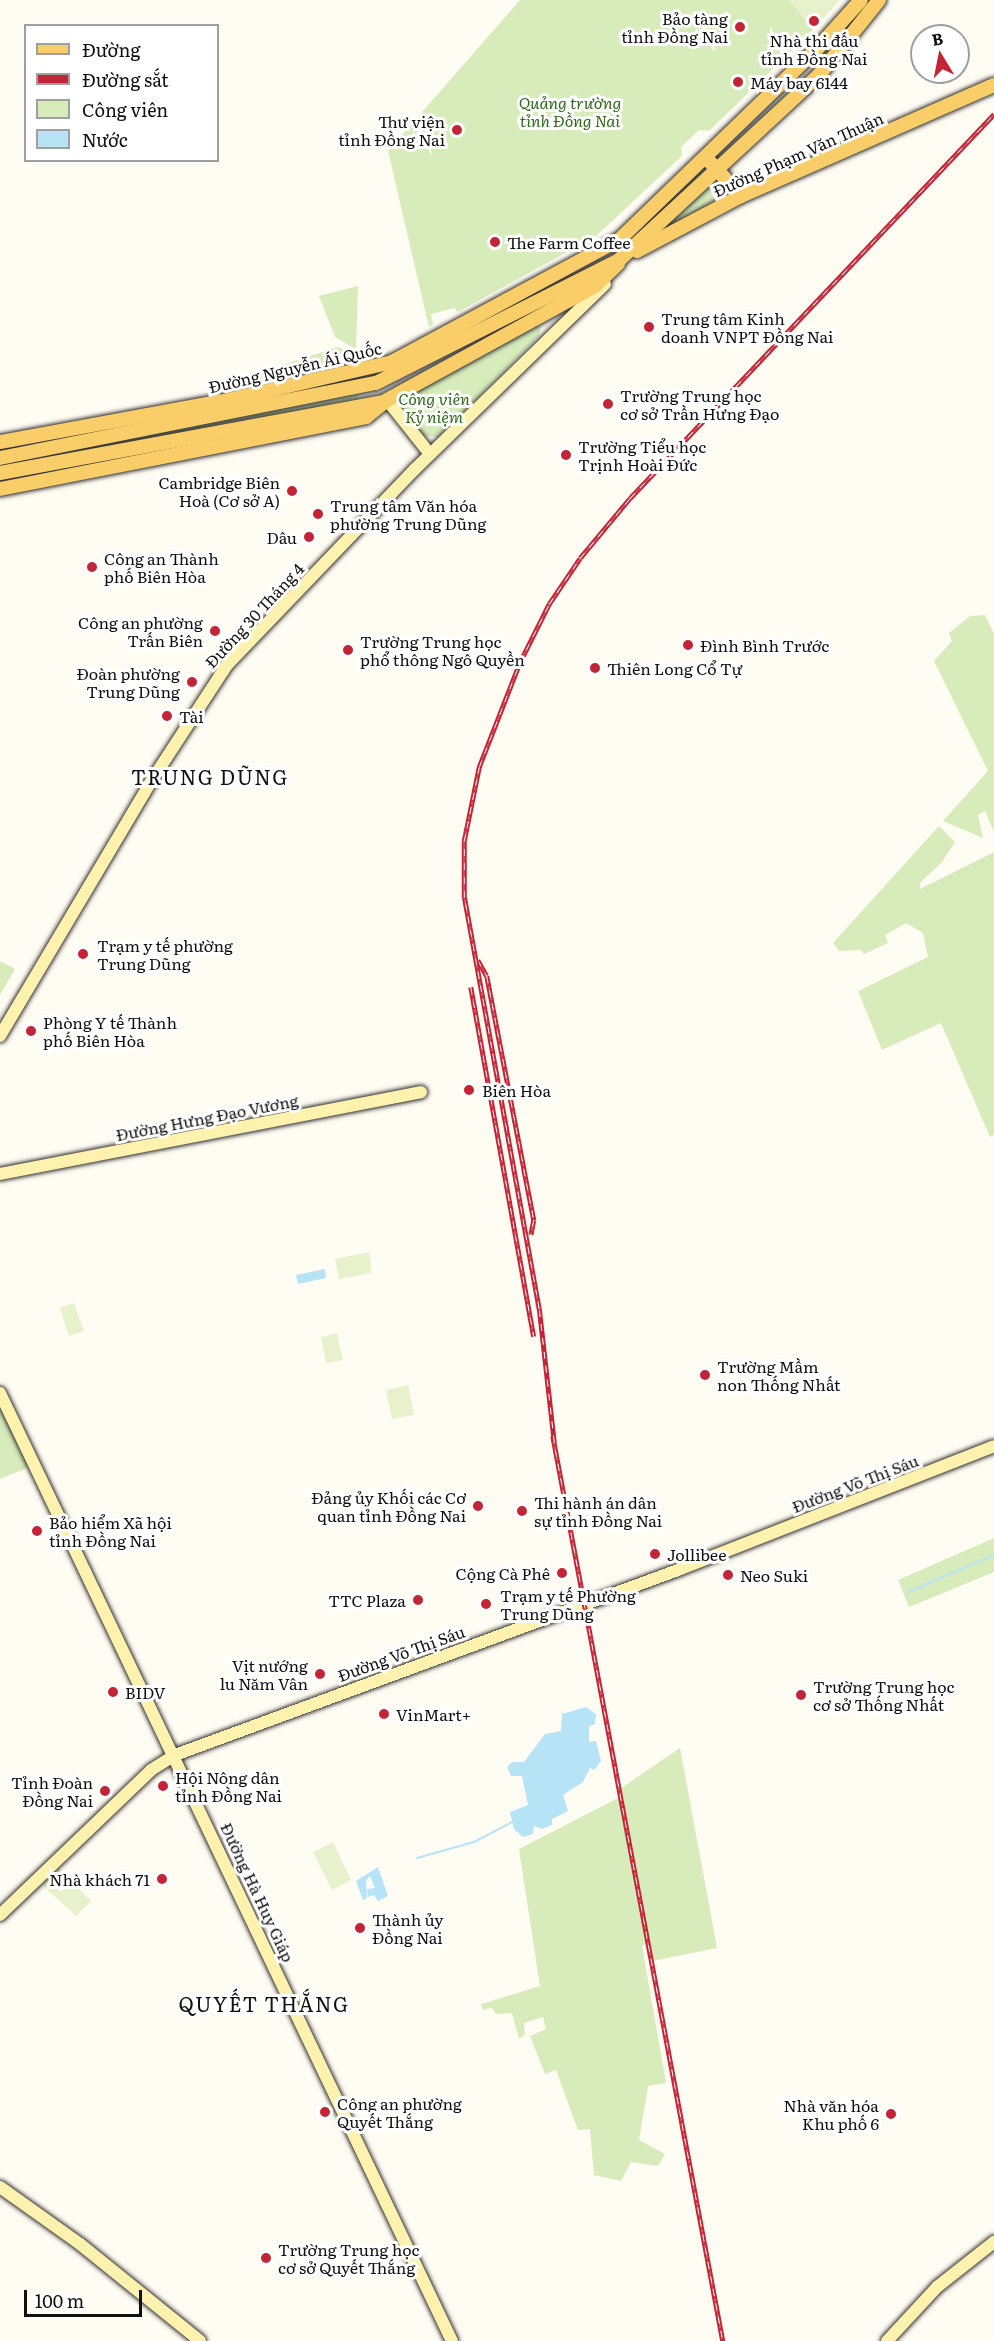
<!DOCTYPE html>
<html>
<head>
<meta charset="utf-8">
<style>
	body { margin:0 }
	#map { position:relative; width:994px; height:2341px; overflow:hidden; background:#fffcf3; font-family:Literata,serif }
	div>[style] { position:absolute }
	.green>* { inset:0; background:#d7ebbb }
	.pitch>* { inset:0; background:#e7f2cd }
	.water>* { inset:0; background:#b7e3f7 }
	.stream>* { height:2px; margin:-1px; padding:0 1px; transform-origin:1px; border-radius:1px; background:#b7e3f7 }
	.roads { filter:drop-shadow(0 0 2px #323232) drop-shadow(0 0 2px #323232) }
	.secondary>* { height:12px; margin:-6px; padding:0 6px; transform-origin:6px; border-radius:6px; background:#fff2ae }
	.primary>* { height:14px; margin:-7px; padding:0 7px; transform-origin:7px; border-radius:7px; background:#f9ce69 }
	.rail>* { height:4.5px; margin-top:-2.25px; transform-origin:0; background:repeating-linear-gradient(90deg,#fff 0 7px,#c32536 0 14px); box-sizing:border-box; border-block:2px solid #c32536 }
	.dots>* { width:16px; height:16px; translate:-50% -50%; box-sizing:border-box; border:3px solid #fff; border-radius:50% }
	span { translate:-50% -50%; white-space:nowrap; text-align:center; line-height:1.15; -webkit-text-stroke:6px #fff; paint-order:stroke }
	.poi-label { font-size:16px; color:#101010 }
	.right { translate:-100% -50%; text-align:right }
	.left { translate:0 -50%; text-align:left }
	.park-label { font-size:16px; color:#326a1e; font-style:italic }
	.street-label { font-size:16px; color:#101010 }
	.quarter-label { font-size:20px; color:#101010; letter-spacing:1.5px }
	.legend { position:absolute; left:24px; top:24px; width:195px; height:138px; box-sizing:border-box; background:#fff; border:2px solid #9f9f9f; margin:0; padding:8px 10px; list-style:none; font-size:18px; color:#101010 }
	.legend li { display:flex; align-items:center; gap:12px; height:30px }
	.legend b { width:30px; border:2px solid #9f9f9f }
	.north { position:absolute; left:910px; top:24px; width:60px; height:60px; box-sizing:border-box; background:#fff; border:2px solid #9f9f9f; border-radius:50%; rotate:350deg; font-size:16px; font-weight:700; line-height:24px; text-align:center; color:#101010 }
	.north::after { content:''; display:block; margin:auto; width:21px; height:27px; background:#c32536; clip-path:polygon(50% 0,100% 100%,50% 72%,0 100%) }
	.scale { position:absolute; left:24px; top:2290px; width:118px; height:27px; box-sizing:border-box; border:3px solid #101010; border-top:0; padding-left:8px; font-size:18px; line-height:21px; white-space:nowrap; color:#101010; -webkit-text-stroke:4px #fff; paint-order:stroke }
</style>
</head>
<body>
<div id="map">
	<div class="green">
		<i style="clip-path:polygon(520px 0,790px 0,813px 30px,709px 131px,699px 130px,681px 147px,682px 156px,596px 236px,458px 312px,454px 308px,431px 314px,433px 325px,429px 327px,388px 151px)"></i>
		<i style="clip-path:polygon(715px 180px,725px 197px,665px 229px)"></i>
		<i style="clip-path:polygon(358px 286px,356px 347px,354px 348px,335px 337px,319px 296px)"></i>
		<i style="clip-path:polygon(535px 325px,541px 327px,539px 336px,438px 437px,423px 436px,404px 409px,406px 396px)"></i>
		<i style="clip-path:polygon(338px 347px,353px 354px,355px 364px,223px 392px,220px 385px)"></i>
		<i style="clip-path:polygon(357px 392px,359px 401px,77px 455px,76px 448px)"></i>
		<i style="clip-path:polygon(985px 615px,994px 634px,994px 832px,985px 811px,978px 815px,983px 838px,943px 821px,988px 771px,934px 661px,952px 641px,949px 633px,970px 616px)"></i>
		<i style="clip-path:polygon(939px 826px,955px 842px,942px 862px,920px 883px,920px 889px,994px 852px,994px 1135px,990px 1137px,941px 1023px,882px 1050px,858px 991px,928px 957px,923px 933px,906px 923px,885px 935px,888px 943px,864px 954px,861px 950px,839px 951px,833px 943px)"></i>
		<i style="clip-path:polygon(0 961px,15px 969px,0 995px)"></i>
		<i style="clip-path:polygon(0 1404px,30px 1467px,0 1479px)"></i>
		<i style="clip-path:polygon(994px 1538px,994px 1572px,909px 1607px,898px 1580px)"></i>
		<i style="clip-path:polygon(680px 1748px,717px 1948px,652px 1961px,620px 1789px)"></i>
		<i style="clip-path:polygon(620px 1797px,647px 1944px,642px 1946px,666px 2083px,648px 2086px,639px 2140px,665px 2154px,658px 2166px,631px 2162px,621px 2181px,594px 2175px,590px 2129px,578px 2130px,556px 2070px,545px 2074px,530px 2036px,546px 2029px,543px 2017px,524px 2023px,525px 2035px,519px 2039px,512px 2013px,496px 2014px,492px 2008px,483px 2010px,481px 2004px,540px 1986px,519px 1849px)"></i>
	</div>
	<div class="pitch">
		<i style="clip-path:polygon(790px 0,840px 0,813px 30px)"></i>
		<i style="clip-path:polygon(369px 1252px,372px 1273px,339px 1279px,335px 1259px)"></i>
		<i style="clip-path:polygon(74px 1303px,84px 1331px,69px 1336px,60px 1308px)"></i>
		<i style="clip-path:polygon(337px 1333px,343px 1360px,326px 1363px,321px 1337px)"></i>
		<i style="clip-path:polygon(408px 1385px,414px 1415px,392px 1419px,386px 1390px)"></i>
		<i style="clip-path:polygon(333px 1842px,351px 1880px,332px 1890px,313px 1852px)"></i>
		<i style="clip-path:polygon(57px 1867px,91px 1901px,76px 1916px,40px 1883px)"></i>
	</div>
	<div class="water">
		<i style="clip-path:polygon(325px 1269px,326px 1278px,298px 1284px,296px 1275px)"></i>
		<i style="clip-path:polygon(586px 1707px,596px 1714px,595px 1724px,589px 1726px,589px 1742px,596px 1741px,601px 1761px,594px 1770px,590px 1768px,583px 1782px,563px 1795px,568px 1811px,552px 1819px,552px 1825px,542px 1829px,534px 1826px,533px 1834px,523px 1837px,514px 1829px,510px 1812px,528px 1805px,522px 1776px,511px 1776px,507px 1767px,512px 1762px,524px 1762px,545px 1734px,561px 1731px,562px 1714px)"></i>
		<i style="clip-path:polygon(378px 1867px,388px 1896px,378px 1901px,374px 1895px,368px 1897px,367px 1889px,375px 1888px,370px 1876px,366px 1881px,367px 1898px,363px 1900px,356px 1881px)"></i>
	</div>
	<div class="stream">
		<i style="left:908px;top:1592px;width:94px;rotate:-23.3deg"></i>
		<i style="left:417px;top:1858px;width:59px;rotate:-15.7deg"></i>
		<i style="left:474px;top:1842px;width:43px;rotate:-27.8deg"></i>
	</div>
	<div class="roads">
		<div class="secondary">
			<i style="left:387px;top:400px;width:69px;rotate:51.5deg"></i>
			<i style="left:0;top:1036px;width:294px;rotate:-59.3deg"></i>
			<i style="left:150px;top:783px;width:141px;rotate:-56.9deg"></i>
			<i style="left:227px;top:665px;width:272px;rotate:-46.2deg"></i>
			<i style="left:415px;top:469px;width:265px;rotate:-44.2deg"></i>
			<i style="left:0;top:1174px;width:429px;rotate:-11deg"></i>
			<i style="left:0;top:1393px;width:1050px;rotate:64.51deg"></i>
			<i style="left:0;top:1915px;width:209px;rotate:-43.8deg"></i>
			<i style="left:151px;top:1770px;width:28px;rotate:-32deg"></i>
			<i style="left:175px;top:1755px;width:536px;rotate:-20.19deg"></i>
			<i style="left:678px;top:1570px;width:339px;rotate:-21.4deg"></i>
			<i style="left:0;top:2187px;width:98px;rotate:35.5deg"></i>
			<i style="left:80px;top:2244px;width:154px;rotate:38.9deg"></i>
			<i style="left:887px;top:2341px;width:74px;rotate:-47.2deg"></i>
			<i style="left:937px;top:2287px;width:73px;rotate:-38.3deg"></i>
		</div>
		<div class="primary">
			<i style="left:710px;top:162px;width:46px;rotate:47.6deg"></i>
			<i style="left:637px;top:251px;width:118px;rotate:-27.9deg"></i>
			<i style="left:741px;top:196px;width:276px;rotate:-23.7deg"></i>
			<i style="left:0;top:442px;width:223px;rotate:-10.4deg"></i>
			<i style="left:219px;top:402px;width:178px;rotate:-13deg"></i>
			<i style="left:392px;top:362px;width:259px;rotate:-28.3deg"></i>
			<i style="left:620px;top:239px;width:272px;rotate:-44deg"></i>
			<i style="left:816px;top:50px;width:67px;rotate:-48deg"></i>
			<i style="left:0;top:458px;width:383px;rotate:-11.3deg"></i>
			<i style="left:376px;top:383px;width:271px;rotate:-26.8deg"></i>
			<i style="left:618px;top:261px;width:274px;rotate:-42.8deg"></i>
			<i style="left:819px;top:75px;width:96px;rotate:-51.3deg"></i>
			<i style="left:0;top:473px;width:389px;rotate:-10.5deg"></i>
			<i style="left:0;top:489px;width:373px;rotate:-11.1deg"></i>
			<i style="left:366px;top:417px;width:27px;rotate:-39deg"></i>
			<i style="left:387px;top:400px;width:237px;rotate:-28.7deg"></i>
			<i style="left:595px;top:286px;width:32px;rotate:-44deg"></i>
		</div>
	</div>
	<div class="rail">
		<i style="left:478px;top:960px;width:18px;rotate:61deg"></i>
		<i style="left:487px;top:976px;width:197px;rotate:79.1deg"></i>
		<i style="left:524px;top:1169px;width:52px;rotate:78.9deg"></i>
		<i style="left:534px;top:1220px;width:15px;rotate:101deg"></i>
		<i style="left:471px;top:987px;width:355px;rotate:79.8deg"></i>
		<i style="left:553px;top:1436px;width:921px;rotate:79.36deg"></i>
		<i style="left:554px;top:1442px;width:134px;rotate:-96.4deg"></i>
		<i style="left:539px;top:1309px;width:418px;rotate:-100.3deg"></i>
		<i style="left:464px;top:898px;width:57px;rotate:-90deg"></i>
		<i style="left:464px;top:841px;width:76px;rotate:-78.5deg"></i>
		<i style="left:479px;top:767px;width:113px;rotate:-68.7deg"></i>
		<i style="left:520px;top:662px;width:65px;rotate:-63.4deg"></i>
		<i style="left:549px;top:604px;width:55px;rotate:-56deg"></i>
		<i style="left:580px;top:558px;width:78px;rotate:-50.2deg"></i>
		<i style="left:630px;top:498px;width:529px;rotate:-46.53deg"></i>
	</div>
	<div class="dots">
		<i style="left:814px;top:21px;background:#c32536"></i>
		<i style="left:740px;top:27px;background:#c32536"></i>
		<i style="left:738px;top:82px;background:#c32536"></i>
		<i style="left:457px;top:130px;background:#c32536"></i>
		<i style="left:495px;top:242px;background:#c32536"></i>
		<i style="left:649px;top:327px;background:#c32536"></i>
		<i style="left:608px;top:404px;background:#c32536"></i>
		<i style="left:566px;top:455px;background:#c32536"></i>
		<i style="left:292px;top:491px;background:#c32536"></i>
		<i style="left:318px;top:514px;background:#c32536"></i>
		<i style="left:309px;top:537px;background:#c32536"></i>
		<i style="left:92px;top:567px;background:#c32536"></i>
		<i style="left:215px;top:631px;background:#c32536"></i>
		<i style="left:688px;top:645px;background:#c32536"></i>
		<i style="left:348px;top:650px;background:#c32536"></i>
		<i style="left:595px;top:668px;background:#c32536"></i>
		<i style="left:192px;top:682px;background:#c32536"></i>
		<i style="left:167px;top:716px;background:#c32536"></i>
		<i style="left:83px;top:954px;background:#c32536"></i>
		<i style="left:31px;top:1031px;background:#c32536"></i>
		<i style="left:469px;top:1090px;background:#c32536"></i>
		<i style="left:705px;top:1375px;background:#c32536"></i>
		<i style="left:478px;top:1506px;background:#c32536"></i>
		<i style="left:522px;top:1511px;background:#c32536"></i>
		<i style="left:37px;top:1531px;background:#c32536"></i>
		<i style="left:655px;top:1554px;background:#c32536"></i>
		<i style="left:562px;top:1573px;background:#c32536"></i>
		<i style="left:728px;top:1575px;background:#c32536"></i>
		<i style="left:418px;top:1600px;background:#c32536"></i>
		<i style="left:486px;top:1604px;background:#c32536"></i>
		<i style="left:320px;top:1674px;background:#c32536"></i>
		<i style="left:113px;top:1692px;background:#c32536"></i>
		<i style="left:801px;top:1695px;background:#c32536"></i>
		<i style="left:384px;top:1714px;background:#c32536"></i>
		<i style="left:163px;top:1786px;background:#c32536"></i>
		<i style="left:105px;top:1791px;background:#c32536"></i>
		<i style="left:162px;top:1879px;background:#c32536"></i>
		<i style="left:360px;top:1928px;background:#c32536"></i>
		<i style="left:325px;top:2112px;background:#c32536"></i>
		<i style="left:891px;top:2114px;background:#c32536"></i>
		<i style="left:266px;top:2258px;background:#c32536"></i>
	</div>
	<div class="poi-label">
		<span class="right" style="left:728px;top:27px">Bảo tàng<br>tỉnh Đồng Nai</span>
		<span style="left:814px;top:49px">Nhà thi đấu<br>tỉnh Đồng Nai</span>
		<span class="left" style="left:750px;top:82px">Máy bay 6144</span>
		<span class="right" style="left:445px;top:130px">Thư viện<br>tỉnh Đồng Nai</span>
		<span class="left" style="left:507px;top:242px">The Farm Coffee</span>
		<span class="left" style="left:661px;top:327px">Trung tâm Kinh<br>doanh VNPT Đồng Nai</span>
		<span class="left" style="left:620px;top:404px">Trường Trung học<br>cơ sở Trần Hưng Đạo</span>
		<span class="left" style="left:578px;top:455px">Trường Tiểu học<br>Trịnh Hoài Đức</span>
		<span class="right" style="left:280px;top:491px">Cambridge Biên<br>Hoà (Cơ sở A)</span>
		<span class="left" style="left:330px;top:514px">Trung tâm Văn hóa<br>phường Trung Dũng</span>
		<span class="right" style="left:297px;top:537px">Dâu</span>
		<span class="left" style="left:104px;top:567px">Công an Thành<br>phố Biên Hòa</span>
		<span class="right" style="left:203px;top:631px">Công an phường<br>Trấn Biên</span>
		<span class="left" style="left:360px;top:650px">Trường Trung học<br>phổ thông Ngô Quyền</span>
		<span class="left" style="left:700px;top:645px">Đình Bình Trước</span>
		<span class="left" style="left:607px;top:668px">Thiên Long Cổ Tự</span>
		<span class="right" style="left:180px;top:682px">Đoàn phường<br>Trung Dũng</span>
		<span class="left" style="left:179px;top:716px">Tài</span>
		<span class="left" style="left:97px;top:954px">Trạm y tế phường<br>Trung Dũng</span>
		<span class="left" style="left:43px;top:1031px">Phòng Y tế Thành<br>phố Biên Hòa</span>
		<span class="left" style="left:482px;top:1090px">Biên Hòa</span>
		<span class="left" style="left:717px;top:1375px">Trường Mầm<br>non Thống Nhất</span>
		<span class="right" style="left:466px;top:1506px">Đảng ủy Khối các Cơ<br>quan tỉnh Đồng Nai</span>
		<span class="left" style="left:534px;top:1511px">Thi hành án dân<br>sự tỉnh Đồng Nai</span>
		<span class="left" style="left:49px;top:1531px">Bảo hiểm Xã hội<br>tỉnh Đồng Nai</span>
		<span class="left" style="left:667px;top:1554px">Jollibee</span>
		<span class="right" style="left:550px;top:1573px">Cộng Cà Phê</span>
		<span class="left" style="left:740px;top:1575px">Neo Suki</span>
		<span class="left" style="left:500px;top:1604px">Trạm y tế Phường<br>Trung Dũng</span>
		<span class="right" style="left:406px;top:1600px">TTC Plaza</span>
		<span class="right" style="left:308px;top:1674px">Vịt nướng<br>lu Năm Vân</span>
		<span class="left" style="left:813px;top:1695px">Trường Trung học<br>cơ sở Thống Nhất</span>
		<span class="left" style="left:125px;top:1692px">BIDV</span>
		<span class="left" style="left:396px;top:1714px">VinMart+</span>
		<span class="left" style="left:175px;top:1786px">Hội Nông dân<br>tỉnh Đồng Nai</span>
		<span class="right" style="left:93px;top:1791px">Tỉnh Đoàn<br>Đồng Nai</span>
		<span class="right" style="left:150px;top:1879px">Nhà khách 71</span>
		<span class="left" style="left:372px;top:1928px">Thành ủy<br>Đồng Nai</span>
		<span class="left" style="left:337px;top:2112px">Công an phường<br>Quyết Thắng</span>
		<span class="right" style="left:879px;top:2114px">Nhà văn hóa<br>Khu phố 6</span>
		<span class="left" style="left:278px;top:2258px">Trường Trung học<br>cơ sở Quyết Thắng</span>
	</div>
	<div class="park-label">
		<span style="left:570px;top:111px">Quảng trường<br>tỉnh Đồng Nai</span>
		<span style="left:434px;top:407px">Công viên<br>Kỷ niệm</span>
	</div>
	<div class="street-label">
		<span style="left:798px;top:154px;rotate:-24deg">Đường Phạm Văn Thuận</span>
		<span style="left:295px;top:367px;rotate:-13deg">Đường Nguyễn Ái Quốc</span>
		<span style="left:254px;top:615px;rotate:-47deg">Đường 30 Tháng 4</span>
		<span style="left:207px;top:1117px;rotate:-11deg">Đường Hưng Đạo Vương</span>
		<span style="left:855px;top:1483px;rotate:-21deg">Đường Võ Thị Sáu</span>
		<span style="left:401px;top:1653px;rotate:-20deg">Đường Võ Thị Sáu</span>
		<span style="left:258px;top:1892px;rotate:65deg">Đường Hà Huy Giáp</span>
	</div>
	<div class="quarter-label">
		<span style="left:210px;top:776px">TRUNG DŨNG</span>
		<span style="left:264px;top:2003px">QUYẾT THẮNG</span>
	</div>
	<ul class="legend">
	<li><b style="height:8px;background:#f9ce69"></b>Đường</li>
	<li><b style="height:8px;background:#c32536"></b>Đường sắt</li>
	<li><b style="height:16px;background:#d7ebbb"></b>Công viên</li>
	<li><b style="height:16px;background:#b7e3f7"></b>Nước</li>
	</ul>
	<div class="north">B</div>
	<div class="scale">100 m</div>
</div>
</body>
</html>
